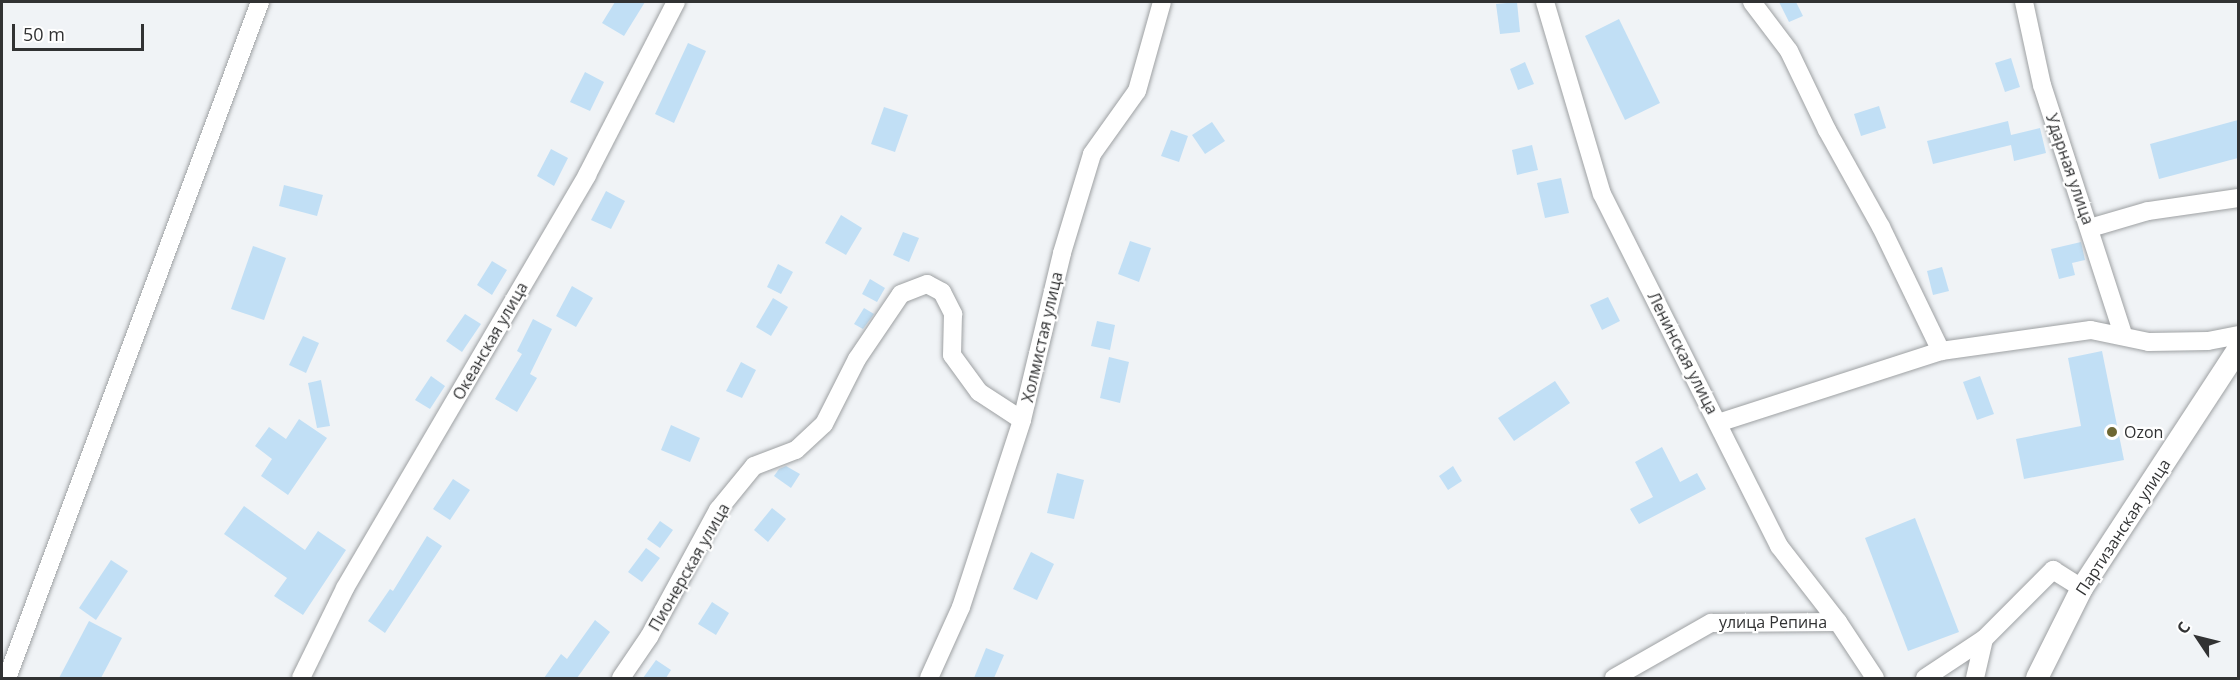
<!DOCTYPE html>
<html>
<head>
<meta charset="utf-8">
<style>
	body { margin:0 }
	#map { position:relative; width:2240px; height:680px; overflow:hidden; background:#f0f3f6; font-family:"Open Sans",sans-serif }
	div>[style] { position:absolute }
	.building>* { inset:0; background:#c1dff5 }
	.roads { filter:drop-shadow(0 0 2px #9ea1a3) drop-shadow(0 0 2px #9ea1a3) }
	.minor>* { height:18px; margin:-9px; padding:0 9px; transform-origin:9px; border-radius:9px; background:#fff }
	.major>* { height:22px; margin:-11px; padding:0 11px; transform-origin:11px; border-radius:11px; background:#fff }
	.dots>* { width:16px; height:16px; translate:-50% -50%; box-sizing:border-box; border:3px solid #fff; border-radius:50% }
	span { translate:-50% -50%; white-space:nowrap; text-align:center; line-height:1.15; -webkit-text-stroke:4.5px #fff; paint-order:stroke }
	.street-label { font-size:16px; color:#313233 }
	.poi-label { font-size:16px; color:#313233 }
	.left { translate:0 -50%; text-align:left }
	.frame { position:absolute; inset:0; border:3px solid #313233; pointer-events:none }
	.north { position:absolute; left:2168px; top:608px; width:60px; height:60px; -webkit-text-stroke:4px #fff; paint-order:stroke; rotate:305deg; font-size:16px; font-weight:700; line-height:24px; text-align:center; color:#313233 }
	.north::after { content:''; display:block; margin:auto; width:21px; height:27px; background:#313233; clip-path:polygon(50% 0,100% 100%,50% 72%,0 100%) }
	.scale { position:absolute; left:12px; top:24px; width:132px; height:27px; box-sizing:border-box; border:3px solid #313233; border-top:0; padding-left:8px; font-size:18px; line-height:21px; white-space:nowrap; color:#313233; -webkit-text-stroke:4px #fff; paint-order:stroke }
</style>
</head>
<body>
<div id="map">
	<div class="building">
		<i style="clip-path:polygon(615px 2px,645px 2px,624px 36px,602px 23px)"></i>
		<i style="clip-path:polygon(1517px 2px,1520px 32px,1500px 34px,1496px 4px)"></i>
		<i style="clip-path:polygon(1779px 2px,1796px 2px,1803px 16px,1789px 22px)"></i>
		<i style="clip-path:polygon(1619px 19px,1660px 103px,1625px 120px,1585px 36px)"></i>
		<i style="clip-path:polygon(688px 43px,706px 51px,674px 123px,655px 114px)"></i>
		<i style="clip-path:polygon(2011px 58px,2020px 87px,2005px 92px,1995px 63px)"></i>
		<i style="clip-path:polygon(1525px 62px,1534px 84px,1518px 90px,1510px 69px)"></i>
		<i style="clip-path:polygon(585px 72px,604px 82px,590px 111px,570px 102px)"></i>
		<i style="clip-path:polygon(1879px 106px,1886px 128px,1861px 136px,1854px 114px)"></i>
		<i style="clip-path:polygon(884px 107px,908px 115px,895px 152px,871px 144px)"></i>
		<i style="clip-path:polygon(2238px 120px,2238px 158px,2159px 179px,2150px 144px)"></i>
		<i style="clip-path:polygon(2008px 121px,2011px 135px,2040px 128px,2046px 153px,2014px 161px,2011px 145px,1933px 164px,1927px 141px)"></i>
		<i style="clip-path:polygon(1212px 122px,1225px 141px,1205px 154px,1192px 135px)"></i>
		<i style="clip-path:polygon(1171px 130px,1188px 136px,1179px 162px,1161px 156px)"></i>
		<i style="clip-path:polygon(1532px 145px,1538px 170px,1517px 175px,1512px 150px)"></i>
		<i style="clip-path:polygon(551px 149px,568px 158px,554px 186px,537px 176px)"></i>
		<i style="clip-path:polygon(1561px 178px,1569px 213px,1545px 218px,1537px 183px)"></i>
		<i style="clip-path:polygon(284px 185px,323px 195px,317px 216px,279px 206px)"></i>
		<i style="clip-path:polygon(606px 191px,625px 201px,611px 229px,591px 220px)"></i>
		<i style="clip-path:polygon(841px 215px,862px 228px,846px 255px,825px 243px)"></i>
		<i style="clip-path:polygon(903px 232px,919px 238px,909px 262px,893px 255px)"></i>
		<i style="clip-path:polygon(1130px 241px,1151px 248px,1139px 282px,1118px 274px)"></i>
		<i style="clip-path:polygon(2081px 242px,2085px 260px,2072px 263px,2075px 275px,2059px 279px,2051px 249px)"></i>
		<i style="clip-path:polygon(253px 246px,286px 258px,264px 320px,231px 309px)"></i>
		<i style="clip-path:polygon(492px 261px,507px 270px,492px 295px,477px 285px)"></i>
		<i style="clip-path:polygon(778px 264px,793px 272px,781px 294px,767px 287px)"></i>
		<i style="clip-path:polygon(1942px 267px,1949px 291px,1933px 295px,1927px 271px)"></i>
		<i style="clip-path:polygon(870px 279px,885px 288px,877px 302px,862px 294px)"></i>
		<i style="clip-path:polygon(572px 286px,593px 298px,576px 327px,556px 316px)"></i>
		<i style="clip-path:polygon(1608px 297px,1620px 321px,1602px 330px,1590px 305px)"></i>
		<i style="clip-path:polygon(773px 298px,788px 307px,771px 336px,756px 327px)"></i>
		<i style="clip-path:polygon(864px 308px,874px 314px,863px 329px,854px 324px)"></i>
		<i style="clip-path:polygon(465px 314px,481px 324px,462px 352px,446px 341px)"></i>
		<i style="clip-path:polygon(533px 319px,552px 329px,530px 374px,537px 378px,517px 412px,495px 399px,522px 354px,517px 351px)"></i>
		<i style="clip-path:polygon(1097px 321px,1115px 325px,1110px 350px,1091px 346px)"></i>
		<i style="clip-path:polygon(303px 336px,319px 343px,306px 373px,289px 365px)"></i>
		<i style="clip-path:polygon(2102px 351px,2124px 460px,2024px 479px,2016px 439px,2081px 426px,2068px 358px)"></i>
		<i style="clip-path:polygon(1109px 357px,1129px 362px,1120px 403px,1100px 398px)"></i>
		<i style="clip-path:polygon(741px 362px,756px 370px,742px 398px,726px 391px)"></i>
		<i style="clip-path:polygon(431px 376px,445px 386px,430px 409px,415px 400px)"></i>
		<i style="clip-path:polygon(1980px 376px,1994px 414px,1977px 420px,1963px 382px)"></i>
		<i style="clip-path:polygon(321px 380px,330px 426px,317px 428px,308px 383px)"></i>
		<i style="clip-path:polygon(1555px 381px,1570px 403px,1514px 441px,1498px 418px)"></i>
		<i style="clip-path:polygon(299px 419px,327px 438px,288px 495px,261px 476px,272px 459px,255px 446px,269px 427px,286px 439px)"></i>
		<i style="clip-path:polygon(671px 425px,700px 438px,690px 462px,661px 450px)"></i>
		<i style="clip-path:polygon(1662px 447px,1680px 482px,1697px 473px,1706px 489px,1639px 524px,1630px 509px,1653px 497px,1635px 462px)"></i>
		<i style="clip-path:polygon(786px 466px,800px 474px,791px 488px,774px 476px,779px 469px)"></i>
		<i style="clip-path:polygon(1453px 466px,1462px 481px,1448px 490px,1439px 476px)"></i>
		<i style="clip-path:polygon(1057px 473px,1084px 480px,1074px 519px,1047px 513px)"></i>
		<i style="clip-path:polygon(453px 479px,470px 490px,450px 520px,433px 509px)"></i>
		<i style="clip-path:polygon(244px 506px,305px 550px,318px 531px,346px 550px,303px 615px,274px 596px,287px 578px,224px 534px)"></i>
		<i style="clip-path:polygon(772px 508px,786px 519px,768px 542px,754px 530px)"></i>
		<i style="clip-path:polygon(1915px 518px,1959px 632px,1908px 651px,1865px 538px)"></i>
		<i style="clip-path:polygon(660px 521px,673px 530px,660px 548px,647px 539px)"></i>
		<i style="clip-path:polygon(427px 536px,442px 546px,385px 633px,368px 621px,390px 589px,393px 591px)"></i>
		<i style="clip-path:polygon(646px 548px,660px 558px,642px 582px,628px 572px)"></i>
		<i style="clip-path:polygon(1031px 552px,1054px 564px,1037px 600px,1013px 589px)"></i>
		<i style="clip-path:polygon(111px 560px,128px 571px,96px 620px,79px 608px)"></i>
		<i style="clip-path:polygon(712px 602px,729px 613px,716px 635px,698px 624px)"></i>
		<i style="clip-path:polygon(595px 620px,610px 632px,577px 678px,544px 678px,561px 654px,567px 659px)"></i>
		<i style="clip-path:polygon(89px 621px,122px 638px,101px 678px,59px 678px)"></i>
		<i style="clip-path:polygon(986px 648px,1004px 655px,994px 678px,974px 678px)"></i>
		<i style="clip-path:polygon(656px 660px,671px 670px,666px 678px,643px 678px)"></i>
	</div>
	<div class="roads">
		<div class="minor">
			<i style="left:1545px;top:2px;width:200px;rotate:73.5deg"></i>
			<i style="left:1602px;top:194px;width:394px;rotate:63.3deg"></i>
			<i style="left:1779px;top:546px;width:96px;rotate:52.2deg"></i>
			<i style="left:1838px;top:622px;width:67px;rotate:56.5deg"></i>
			<i style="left:1752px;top:2px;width:61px;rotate:52.9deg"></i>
			<i style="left:1789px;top:51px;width:88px;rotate:64.3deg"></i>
			<i style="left:1827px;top:130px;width:111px;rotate:60.9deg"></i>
			<i style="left:1881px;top:227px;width:138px;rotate:64.2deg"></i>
			<i style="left:2024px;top:2px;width:85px;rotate:77.8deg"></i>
			<i style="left:2042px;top:85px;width:263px;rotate:72deg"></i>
			<i style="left:2090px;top:228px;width:60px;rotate:-16.3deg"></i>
			<i style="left:2148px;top:211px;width:91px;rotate:-8.2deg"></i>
			<i style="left:1718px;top:423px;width:234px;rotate:-17.9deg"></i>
			<i style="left:1941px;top:351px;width:151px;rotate:-8deg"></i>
			<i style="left:2091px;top:330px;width:59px;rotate:11.7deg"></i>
			<i style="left:2149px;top:342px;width:59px;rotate:-1deg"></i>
			<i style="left:2208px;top:341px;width:31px;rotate:-11deg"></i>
			<i style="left:7px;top:678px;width:722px;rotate:-69.48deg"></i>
			<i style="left:301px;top:678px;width:100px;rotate:-63.9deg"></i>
			<i style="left:345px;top:588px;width:479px;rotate:-59.6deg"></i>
			<i style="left:587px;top:175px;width:195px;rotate:-62.8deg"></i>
			<i style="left:621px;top:678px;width:50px;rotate:-55.7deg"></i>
			<i style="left:649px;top:637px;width:145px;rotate:-61.5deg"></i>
			<i style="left:718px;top:510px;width:57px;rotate:-50.7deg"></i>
			<i style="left:754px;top:466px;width:45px;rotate:-20.9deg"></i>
			<i style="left:796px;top:450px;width:38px;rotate:-43deg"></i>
			<i style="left:824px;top:424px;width:73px;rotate:-63.1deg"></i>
			<i style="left:857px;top:359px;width:78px;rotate:-55.9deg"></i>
			<i style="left:901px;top:294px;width:28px;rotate:-21deg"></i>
			<i style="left:927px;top:284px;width:17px;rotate:28deg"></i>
			<i style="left:942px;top:292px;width:25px;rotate:63deg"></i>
			<i style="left:953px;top:314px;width:41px;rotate:91.4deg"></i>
			<i style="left:952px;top:355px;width:46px;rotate:53.9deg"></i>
			<i style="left:979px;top:392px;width:51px;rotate:33.1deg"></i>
			<i style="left:929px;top:678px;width:78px;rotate:-65.7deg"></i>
			<i style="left:961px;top:607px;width:197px;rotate:-71.9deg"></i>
			<i style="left:1022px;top:420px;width:172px;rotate:-76.5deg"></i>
			<i style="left:1062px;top:253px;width:103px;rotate:-73.1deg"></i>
			<i style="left:1092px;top:154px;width:77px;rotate:-54.5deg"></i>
			<i style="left:1137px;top:91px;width:92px;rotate:-74.3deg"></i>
			<i style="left:1614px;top:678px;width:112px;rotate:-29.6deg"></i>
			<i style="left:1711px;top:623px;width:127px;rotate:-0.5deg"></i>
			<i style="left:1925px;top:678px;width:71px;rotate:-33.5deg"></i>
			<i style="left:1984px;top:639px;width:98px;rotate:-45deg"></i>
			<i style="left:2053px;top:570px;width:34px;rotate:32deg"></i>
			<i style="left:1975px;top:678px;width:40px;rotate:-77deg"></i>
		</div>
		<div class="major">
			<i style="left:2037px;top:678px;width:101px;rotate:-63.4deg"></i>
			<i style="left:2082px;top:588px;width:285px;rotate:-56.8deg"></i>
		</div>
	</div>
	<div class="dots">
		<i style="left:2112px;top:432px;background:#6d6733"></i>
	</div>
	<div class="street-label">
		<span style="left:2070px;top:169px;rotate:71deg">Ударная улица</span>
		<span style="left:1042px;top:337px;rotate:-77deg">Холмистая улица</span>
		<span style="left:490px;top:341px;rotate:-60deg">Океанская улица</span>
		<span style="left:1683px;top:353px;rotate:63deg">Ленинская улица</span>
		<span style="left:2123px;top:527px;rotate:-57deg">Партизанская улица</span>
		<span style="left:689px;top:567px;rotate:-60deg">Пионерская улица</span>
		<span style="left:1773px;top:622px">улица Репина</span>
	</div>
	<div class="poi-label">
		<span class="left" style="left:2124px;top:432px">Ozon</span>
	</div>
	<div class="frame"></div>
	<div class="north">С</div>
	<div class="scale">50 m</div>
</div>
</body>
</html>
